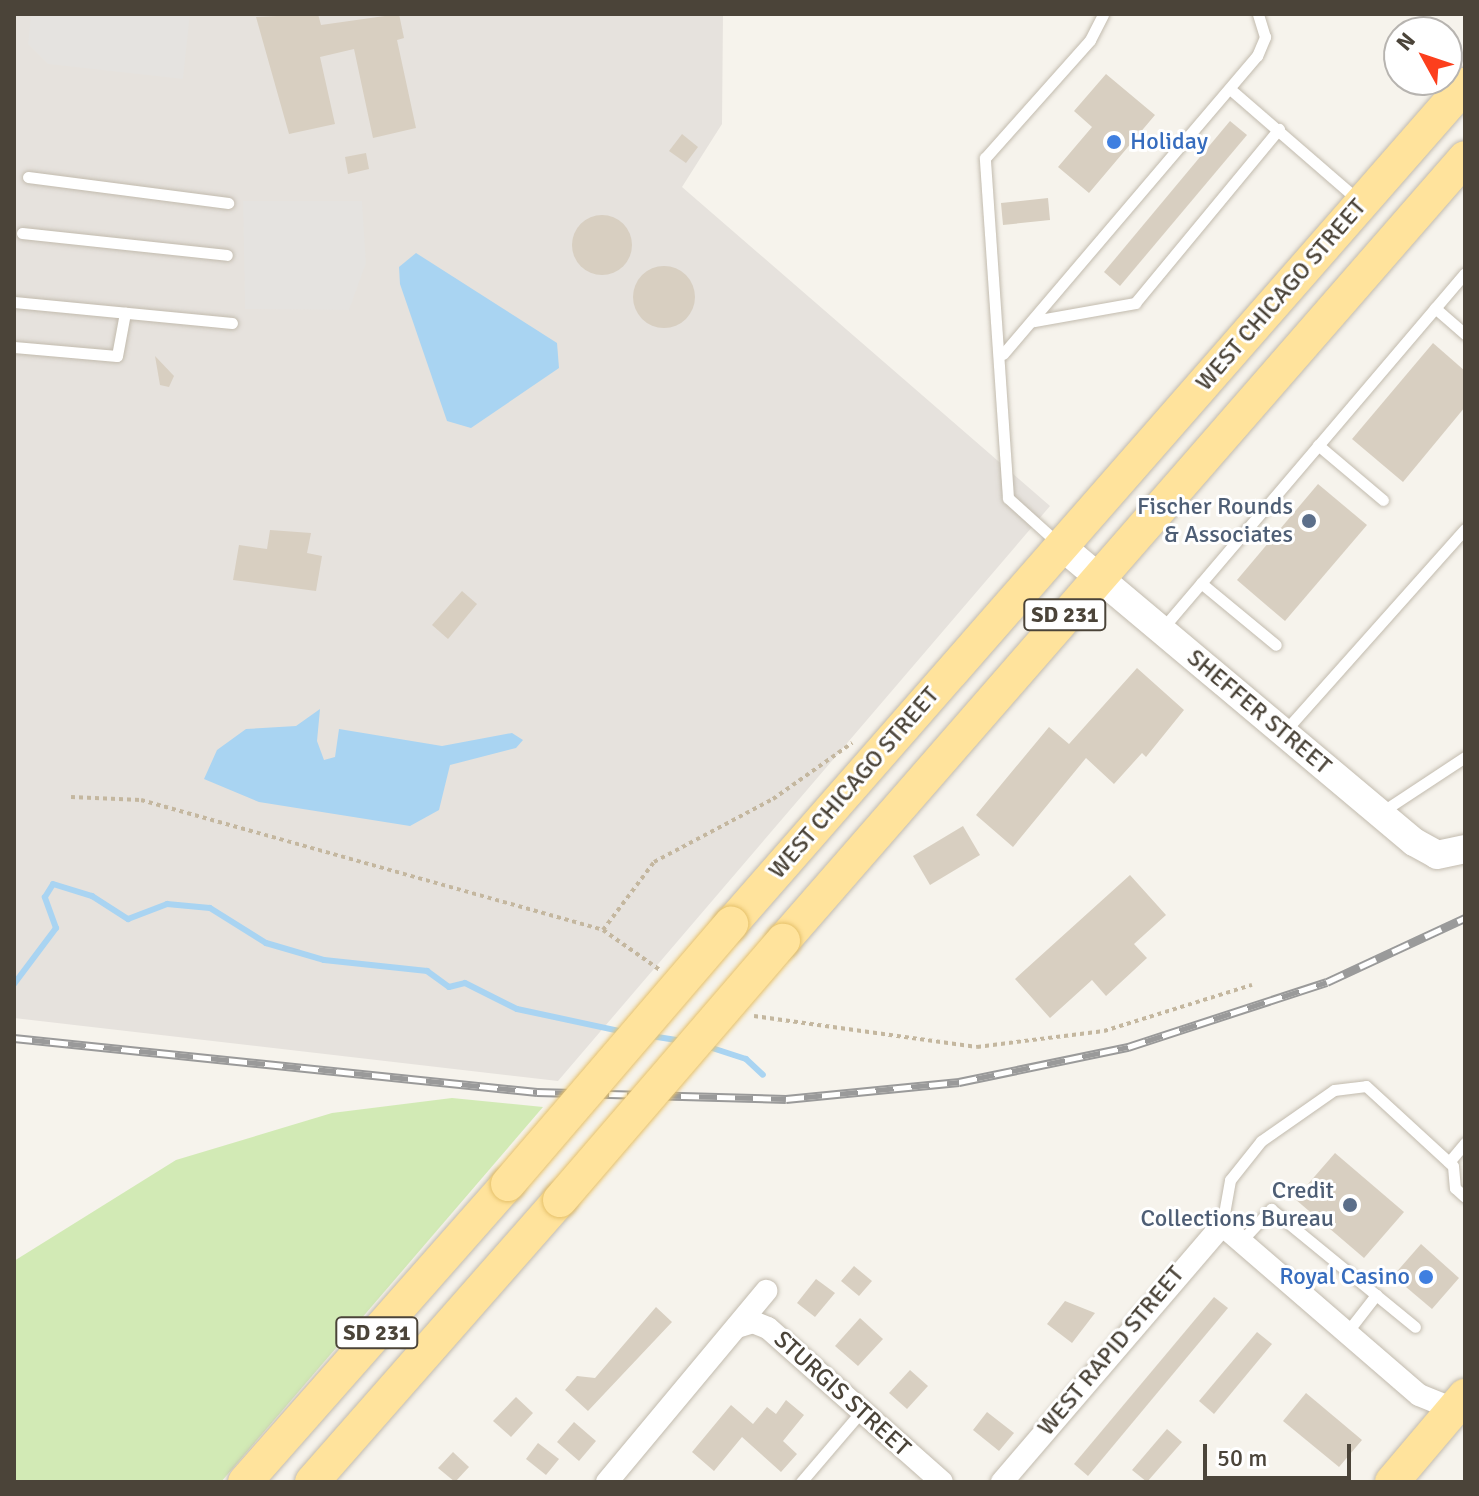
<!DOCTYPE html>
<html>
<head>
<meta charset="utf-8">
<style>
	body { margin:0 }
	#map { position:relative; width:1479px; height:1496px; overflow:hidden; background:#f6f3ec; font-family:Signika,sans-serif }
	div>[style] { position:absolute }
	.industrial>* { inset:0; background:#e6e2dd }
	.green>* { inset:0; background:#d2eab5 }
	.parking>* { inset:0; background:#e5e3e0 }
	.water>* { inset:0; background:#a9d4f2 }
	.stream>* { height:6px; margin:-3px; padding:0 3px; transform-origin:3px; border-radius:3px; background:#a9d4f2 }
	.building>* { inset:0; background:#d8cfc1 }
	.round { border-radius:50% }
	.path>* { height:4px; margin-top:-2px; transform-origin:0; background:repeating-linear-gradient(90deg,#c4b79f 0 4px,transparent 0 8px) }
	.roads { filter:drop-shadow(0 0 2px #c2bbae) drop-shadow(0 0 2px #c2bbae) }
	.service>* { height:11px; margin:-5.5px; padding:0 5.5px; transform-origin:5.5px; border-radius:5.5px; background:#fff }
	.minor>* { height:22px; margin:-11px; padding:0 11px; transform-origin:11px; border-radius:11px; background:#fff }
	.tertiary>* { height:28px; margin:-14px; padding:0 14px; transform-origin:14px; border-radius:14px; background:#fff }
	.primary>* { height:34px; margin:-17px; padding:0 17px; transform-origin:17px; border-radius:17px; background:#ffe39c }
	.rail>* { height:9px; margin-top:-4.5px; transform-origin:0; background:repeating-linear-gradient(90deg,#fff 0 18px,#9a9a9a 0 36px); box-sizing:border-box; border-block:2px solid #9a9a9a }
	.bridges { filter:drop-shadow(0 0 2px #e6c16a) drop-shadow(0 0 2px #e6c16a) }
	.primary-bridge>* { height:34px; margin:-17px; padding:0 17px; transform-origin:17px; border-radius:17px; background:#ffe39c }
	.dots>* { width:22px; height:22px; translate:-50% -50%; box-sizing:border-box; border:4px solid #fff; border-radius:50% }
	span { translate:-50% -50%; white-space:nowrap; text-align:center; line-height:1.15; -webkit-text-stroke:6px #fff; paint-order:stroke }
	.shield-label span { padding:2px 6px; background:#fff; border:2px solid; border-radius:6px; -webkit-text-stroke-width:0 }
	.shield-label { font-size:22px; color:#4b4439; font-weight:700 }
	.shop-label { font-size:24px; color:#366cbe }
	.left { translate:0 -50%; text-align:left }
	.right { translate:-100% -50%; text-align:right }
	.street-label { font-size:24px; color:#4b4439 }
	.service-label { font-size:24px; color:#4e5e75 }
	.frame { position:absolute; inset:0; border:16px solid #4b4439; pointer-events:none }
	.north { position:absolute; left:1383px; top:16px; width:80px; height:80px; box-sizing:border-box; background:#fff; border:2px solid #b7b4b0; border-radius:50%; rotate:310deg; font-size:22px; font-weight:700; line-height:32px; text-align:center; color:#4b4439 }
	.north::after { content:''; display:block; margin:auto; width:28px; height:36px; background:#fc3f1d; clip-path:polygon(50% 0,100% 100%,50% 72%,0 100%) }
	.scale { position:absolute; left:1203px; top:1444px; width:148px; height:36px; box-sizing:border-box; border:4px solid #4b4439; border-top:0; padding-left:10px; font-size:24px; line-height:28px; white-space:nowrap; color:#4b4439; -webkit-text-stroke:6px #fff; paint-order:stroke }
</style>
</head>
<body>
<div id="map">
	<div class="industrial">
		<i style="clip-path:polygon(14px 14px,723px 14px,722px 124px,682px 187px,1050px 506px,558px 1081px,14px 1018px)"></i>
	</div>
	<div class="green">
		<i style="clip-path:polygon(452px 1098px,543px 1107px,221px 1482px,14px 1482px,14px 1261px,176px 1160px,332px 1113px)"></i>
	</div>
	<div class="parking">
		<i style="clip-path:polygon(31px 14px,190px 14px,183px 79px,48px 64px,28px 44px)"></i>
		<i style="clip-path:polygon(243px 201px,362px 201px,366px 263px,349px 310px,245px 309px)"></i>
	</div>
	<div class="water">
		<i style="clip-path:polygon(416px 253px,557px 343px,559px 368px,471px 428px,447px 421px,400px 284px,399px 267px)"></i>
		<i style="clip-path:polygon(320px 709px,317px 741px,324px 760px,335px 757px,339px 729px,442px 746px,512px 733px,523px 740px,516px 748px,450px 765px,439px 810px,410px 826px,259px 802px,204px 779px,217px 750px,246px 729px,296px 726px)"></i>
	</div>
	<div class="stream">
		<i style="left:14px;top:984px;width:70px;rotate:-53.1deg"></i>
		<i style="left:56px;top:928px;width:33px;rotate:-110deg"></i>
		<i style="left:45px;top:897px;width:15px;rotate:-58deg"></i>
		<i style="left:53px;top:884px;width:41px;rotate:17.1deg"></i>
		<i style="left:92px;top:896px;width:43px;rotate:32.6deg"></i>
		<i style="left:128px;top:919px;width:42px;rotate:-21deg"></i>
		<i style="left:167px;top:904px;width:43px;rotate:5.3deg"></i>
		<i style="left:210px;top:908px;width:66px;rotate:32deg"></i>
		<i style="left:266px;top:943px;width:60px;rotate:16.3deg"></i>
		<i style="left:324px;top:960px;width:104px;rotate:6.1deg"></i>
		<i style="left:427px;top:971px;width:27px;rotate:36deg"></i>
		<i style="left:449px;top:987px;width:16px;rotate:-14deg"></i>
		<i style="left:465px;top:983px;width:58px;rotate:26.6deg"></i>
		<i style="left:517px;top:1009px;width:109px;rotate:12.1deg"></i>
		<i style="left:651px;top:1036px;width:32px;rotate:9deg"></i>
		<i style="left:706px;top:1046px;width:42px;rotate:18deg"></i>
		<i style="left:746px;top:1059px;width:23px;rotate:43deg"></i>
	</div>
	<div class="building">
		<i style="clip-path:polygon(318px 14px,321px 25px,399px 14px,404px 38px,397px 40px,416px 128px,373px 138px,354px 49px,320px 57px,335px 124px,289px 134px,256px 17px)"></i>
		<i style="clip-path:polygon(1106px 74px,1155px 115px,1089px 193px,1058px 167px,1092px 127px,1074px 111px)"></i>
		<i style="clip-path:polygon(1230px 121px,1247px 135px,1120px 286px,1104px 272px)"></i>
		<i style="clip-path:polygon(682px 134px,698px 147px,686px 163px,669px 151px)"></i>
		<i style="clip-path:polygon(366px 153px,369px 169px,348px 174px,345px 157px)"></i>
		<i style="clip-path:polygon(1048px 198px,1050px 220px,1003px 225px,1001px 203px)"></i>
		<i class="round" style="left:572px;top:215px;width:60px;height:60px"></i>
		<i class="round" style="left:633px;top:266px;width:62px;height:62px"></i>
		<i style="clip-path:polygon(1433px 343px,1465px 371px,1465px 407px,1403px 482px,1352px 439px)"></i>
		<i style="clip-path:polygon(155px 356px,174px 376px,169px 387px,160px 385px)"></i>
		<i style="clip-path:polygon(1318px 484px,1367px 525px,1285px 621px,1237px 580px)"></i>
		<i style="clip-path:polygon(270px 530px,311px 533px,307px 553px,322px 556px,316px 591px,233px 580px,239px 545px,267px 549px)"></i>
		<i style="clip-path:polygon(462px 591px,477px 604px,448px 639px,432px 625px)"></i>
		<i style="clip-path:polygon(1137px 668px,1184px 710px,1146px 757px,1142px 753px,1114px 784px,1086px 758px,1013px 847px,976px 815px,1049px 727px,1069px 744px)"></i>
		<i style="clip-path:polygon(963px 826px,980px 855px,930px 885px,913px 856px)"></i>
		<i style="clip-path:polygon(1130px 875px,1166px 915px,1134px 944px,1147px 958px,1106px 996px,1092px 980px,1050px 1018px,1015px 979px)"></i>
		<i style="clip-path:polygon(1335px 1153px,1404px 1212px,1364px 1258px,1295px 1199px)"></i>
		<i style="clip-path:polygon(1421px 1244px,1459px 1278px,1432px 1309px,1393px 1276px)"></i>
		<i style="clip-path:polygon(854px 1266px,872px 1281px,859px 1296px,841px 1281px)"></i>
		<i style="clip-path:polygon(816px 1279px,835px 1293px,815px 1317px,797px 1303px)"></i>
		<i style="clip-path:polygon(1214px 1297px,1228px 1308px,1088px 1476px,1074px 1464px)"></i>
		<i style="clip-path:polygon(1065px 1301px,1095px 1313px,1072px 1343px,1047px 1324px)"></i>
		<i style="clip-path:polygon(656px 1307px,672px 1322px,588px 1411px,565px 1390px,577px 1376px,595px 1378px)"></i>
		<i style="clip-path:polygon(860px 1318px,883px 1339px,858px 1366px,835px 1346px)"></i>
		<i style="clip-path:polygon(1257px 1332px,1272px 1344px,1214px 1414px,1199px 1401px)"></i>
		<i style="clip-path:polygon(910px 1370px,928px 1386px,907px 1409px,889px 1393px)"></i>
		<i style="clip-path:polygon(1306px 1393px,1362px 1440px,1339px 1467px,1283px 1421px)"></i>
		<i style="clip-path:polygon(516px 1397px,533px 1413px,511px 1437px,493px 1421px)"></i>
		<i style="clip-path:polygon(786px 1400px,804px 1415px,783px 1441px,797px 1454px,781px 1472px,742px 1437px,714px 1471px,692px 1452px,731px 1405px,753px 1424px,767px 1407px,776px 1414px)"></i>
		<i style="clip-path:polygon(987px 1412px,1014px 1433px,999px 1451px,973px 1430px)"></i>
		<i style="clip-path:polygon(574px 1422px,596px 1441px,579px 1461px,557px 1442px)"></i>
		<i style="clip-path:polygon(1167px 1429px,1182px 1442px,1147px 1482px,1132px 1470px)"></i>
		<i style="clip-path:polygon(538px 1443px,559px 1459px,546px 1475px,526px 1459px)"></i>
		<i style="clip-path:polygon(453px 1452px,469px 1467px,455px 1482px,438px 1468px)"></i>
	</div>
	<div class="path">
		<i style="left:71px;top:797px;width:70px;rotate:2.5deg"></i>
		<i style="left:141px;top:800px;width:480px;rotate:15.7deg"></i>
		<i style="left:603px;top:930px;width:70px;rotate:35.1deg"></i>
		<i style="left:603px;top:930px;width:85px;rotate:-53.1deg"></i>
		<i style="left:654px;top:862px;width:135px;rotate:-27.9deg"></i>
		<i style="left:773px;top:799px;width:97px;rotate:-35.3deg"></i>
		<i style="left:754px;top:1016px;width:225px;rotate:7.9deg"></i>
		<i style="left:977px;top:1047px;width:128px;rotate:-7.2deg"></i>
		<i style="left:1104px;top:1031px;width:155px;rotate:-17.3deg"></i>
	</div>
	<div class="roads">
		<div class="service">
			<i style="left:1230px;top:89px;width:169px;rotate:40.9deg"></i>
			<i style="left:28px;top:177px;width:202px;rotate:7.4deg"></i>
			<i style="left:22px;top:233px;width:206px;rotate:6.1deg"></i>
			<i style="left:14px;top:302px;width:219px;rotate:5.5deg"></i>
			<i style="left:1435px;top:308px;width:40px;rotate:41deg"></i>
			<i style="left:1034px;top:321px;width:103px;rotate:-10.1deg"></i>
			<i style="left:1135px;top:303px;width:226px;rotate:-50.4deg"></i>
			<i style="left:14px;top:347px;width:103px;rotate:5deg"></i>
			<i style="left:117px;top:356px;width:44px;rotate:-79.5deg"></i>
			<i style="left:1003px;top:354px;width:392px;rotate:-49.6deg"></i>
			<i style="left:1257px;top:56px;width:21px;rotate:-67deg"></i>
			<i style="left:1265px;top:37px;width:24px;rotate:-107deg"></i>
			<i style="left:1318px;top:445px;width:85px;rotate:40.2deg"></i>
			<i style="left:1060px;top:545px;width:70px;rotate:-137.9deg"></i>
			<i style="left:1008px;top:498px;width:341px;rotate:-93.9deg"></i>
			<i style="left:985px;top:158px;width:158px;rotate:-48.3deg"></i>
			<i style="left:1090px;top:40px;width:29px;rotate:-63deg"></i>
			<i style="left:1201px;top:583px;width:97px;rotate:39.6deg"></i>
			<i style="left:1162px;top:629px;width:467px;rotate:-49.6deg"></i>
			<i style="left:1284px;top:732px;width:272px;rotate:-48.3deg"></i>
			<i style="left:1380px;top:813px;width:102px;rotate:-33.4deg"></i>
			<i style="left:1449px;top:1162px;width:25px;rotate:-50deg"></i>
			<i style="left:1222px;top:1225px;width:46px;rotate:-79.9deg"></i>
			<i style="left:1230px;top:1180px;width:50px;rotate:-51.5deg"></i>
			<i style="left:1261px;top:1141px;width:89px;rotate:-34.9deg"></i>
			<i style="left:1334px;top:1090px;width:32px;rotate:-7deg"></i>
			<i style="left:1366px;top:1086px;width:118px;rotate:42.6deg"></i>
			<i style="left:1453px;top:1166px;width:22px;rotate:85deg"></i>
			<i style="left:1455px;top:1188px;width:13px;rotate:42deg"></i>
			<i style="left:1244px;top:1238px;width:40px;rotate:-47deg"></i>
			<i style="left:1271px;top:1209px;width:186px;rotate:39.3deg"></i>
			<i style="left:1348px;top:1331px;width:46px;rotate:-52.1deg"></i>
			<i style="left:801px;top:1482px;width:91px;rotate:-49.5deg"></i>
		</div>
		<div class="minor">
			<i style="left:737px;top:1327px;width:17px;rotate:-17deg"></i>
			<i style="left:753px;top:1322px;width:16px;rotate:22deg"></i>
			<i style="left:768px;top:1328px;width:232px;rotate:41.5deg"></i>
			<i style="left:607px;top:1482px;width:249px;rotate:-50.2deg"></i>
			<i style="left:1002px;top:1482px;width:338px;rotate:-49.4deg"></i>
			<i style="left:1222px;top:1225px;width:260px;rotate:40.8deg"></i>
			<i style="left:1419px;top:1395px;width:38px;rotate:22deg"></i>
		</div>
		<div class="tertiary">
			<i style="left:1060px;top:545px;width:462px;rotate:40deg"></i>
			<i style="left:1414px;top:842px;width:26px;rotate:29deg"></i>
			<i style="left:1437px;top:855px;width:29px;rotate:-12deg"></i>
		</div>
		<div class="primary">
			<i style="left:731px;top:924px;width:1115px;rotate:-48.82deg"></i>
			<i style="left:783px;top:941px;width:1038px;rotate:-48.94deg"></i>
			<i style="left:245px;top:1482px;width:397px;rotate:-48.6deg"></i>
			<i style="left:312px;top:1482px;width:376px;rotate:-48.7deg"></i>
			<i style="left:1392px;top:1482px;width:113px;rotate:-49.7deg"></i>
		</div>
	</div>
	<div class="rail">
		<i style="left:14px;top:1038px;width:526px;rotate:5.89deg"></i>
		<i style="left:537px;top:1092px;width:249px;rotate:1.6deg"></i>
		<i style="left:786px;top:1099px;width:174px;rotate:-5.6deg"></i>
		<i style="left:959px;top:1082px;width:173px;rotate:-11.7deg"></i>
		<i style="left:1128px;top:1047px;width:209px;rotate:-18.1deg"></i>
		<i style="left:1327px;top:982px;width:152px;rotate:-24.9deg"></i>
	</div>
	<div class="bridges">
		<div class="primary-bridge">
			<i style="left:508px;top:1184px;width:343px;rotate:-49.4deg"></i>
			<i style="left:560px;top:1200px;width:342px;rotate:-49.3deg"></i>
		</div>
	</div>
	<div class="dots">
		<i style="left:1114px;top:142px;background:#3f7fe0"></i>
		<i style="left:1309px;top:521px;background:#5c6f8a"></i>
		<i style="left:1350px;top:1205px;background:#5c6f8a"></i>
		<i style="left:1426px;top:1277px;background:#3f7fe0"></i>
	</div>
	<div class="shield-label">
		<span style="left:1065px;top:615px">SD 231</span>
		<span style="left:377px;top:1333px">SD 231</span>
	</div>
	<div class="shop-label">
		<span class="left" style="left:1130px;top:142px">Holiday</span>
		<span class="right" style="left:1410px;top:1277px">Royal Casino</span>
	</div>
	<div class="street-label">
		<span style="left:1281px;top:295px;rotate:-49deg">WEST CHICAGO STREET</span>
		<span style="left:1259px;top:712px;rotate:40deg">SHEFFER STREET</span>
		<span style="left:854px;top:783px;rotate:-49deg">WEST CHICAGO STREET</span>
		<span style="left:1111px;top:1351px;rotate:-50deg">WEST RAPID STREET</span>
		<span style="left:842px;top:1394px;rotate:42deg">STURGIS STREET</span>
	</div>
	<div class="service-label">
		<span class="right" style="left:1293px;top:521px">Fischer Rounds<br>&amp; Associates</span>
		<span class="right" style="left:1334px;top:1205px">Credit<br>Collections Bureau</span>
	</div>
	<div class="frame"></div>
	<div class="north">N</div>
	<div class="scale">50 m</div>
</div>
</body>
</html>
